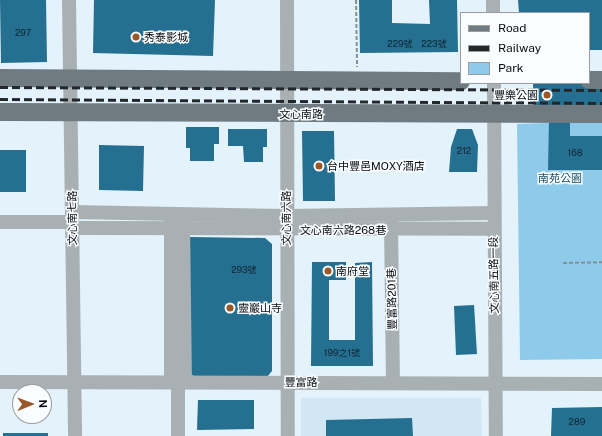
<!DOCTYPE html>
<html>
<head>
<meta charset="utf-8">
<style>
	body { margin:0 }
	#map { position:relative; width:602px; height:436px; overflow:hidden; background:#e3f2fb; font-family:"Public Sans","Noto Sans TC",sans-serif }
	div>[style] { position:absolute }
	.built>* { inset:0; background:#d1e8f4 }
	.green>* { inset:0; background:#8ecbeb }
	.building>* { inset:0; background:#256f91 }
	.path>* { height:2px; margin-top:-1px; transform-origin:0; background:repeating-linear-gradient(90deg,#848e95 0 4px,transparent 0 6px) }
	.minor>* { height:14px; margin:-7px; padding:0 7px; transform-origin:7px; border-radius:7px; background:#a9b0b4 }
	.major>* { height:18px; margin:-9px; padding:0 9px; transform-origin:9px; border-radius:9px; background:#6f7b81 }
	.rail>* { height:3px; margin-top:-1.5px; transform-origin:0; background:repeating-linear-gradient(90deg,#22272b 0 8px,transparent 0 12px) }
	.dots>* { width:11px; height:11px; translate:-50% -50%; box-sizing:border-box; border:2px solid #fafdff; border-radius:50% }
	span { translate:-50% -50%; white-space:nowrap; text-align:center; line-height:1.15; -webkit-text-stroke:3px #fafdff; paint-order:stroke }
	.number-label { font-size:9px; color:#0f2530 }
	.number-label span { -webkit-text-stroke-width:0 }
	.poi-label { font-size:11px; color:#080c0f }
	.left { translate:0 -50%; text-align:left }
	.right { translate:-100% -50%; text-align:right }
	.street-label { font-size:11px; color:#080c0f }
	.park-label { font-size:11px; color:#1a526c }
	.legend { position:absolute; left:460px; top:12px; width:130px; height:72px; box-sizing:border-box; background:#fafdff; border:1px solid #999d9f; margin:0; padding:5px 7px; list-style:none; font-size:12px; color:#080c0f }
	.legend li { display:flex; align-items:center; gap:8px; height:20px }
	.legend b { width:20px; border:1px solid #999d9f }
	.north { position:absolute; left:12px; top:384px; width:40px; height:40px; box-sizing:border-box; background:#fafdff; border:1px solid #999d9f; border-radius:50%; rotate:89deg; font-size:11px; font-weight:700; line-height:16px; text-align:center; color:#080c0f }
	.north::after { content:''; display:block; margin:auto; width:14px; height:18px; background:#9b5728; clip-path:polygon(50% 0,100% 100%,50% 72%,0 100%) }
</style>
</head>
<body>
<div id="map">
	<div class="built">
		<i style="clip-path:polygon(301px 398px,481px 398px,482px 436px,301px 436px)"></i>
	</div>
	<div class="green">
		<i style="clip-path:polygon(602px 121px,602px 359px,520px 360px,517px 124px)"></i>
	</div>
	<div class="building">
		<i style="clip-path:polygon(0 0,46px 0,47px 62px,1px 63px)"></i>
		<i style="clip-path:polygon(94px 0,215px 0,213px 56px,93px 53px)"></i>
		<i style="clip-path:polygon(359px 0,392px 0,392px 23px,430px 24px,429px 0,457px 0,458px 52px,360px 53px)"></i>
		<i style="clip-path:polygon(518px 0,602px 0,602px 50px,589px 50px,589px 13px,519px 13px)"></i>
		<i style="clip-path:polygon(602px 74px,602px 118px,570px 118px,570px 136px,602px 136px,602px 170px,548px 170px,549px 118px,534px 118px,533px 83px,589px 83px)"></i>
		<i style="clip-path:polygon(186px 127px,219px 127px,219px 144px,214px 144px,214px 161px,190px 161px,190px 148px,186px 148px)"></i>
		<i style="clip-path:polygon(228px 129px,267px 129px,267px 147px,263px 147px,263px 162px,244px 162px,243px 146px,228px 146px)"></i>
		<i style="clip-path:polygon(457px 129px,472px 129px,478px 145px,477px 172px,449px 172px,451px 147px)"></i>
		<i style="clip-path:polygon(302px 131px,334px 131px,335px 201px,303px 201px)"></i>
		<i style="clip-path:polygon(99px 145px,144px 146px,143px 191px,99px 190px)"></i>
		<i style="clip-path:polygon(0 150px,26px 150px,26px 192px,0 192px)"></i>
		<i style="clip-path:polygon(190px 237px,265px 238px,272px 244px,272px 371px,267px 377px,195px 377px,189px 373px)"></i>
		<i style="clip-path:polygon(312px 262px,346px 262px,346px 280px,329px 280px,329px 340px,355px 340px,355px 263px,372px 262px,373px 366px,311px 366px)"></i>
		<i style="clip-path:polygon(474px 305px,477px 354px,456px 355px,454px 306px)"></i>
		<i style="clip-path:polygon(198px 400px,254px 400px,254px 429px,197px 430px)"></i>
		<i style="clip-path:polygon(602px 407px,602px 436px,551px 436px,552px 408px)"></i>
		<i style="clip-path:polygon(412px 418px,413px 436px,326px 436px,326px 420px)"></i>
		<i style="clip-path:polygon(3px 433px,48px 433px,48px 436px,3px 436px)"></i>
	</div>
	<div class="path">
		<i style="left:356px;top:0;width:67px;rotate:89.1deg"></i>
		<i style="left:563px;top:263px;width:39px;rotate:-1deg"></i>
	</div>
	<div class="minor">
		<i style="left:69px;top:0;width:436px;rotate:89.2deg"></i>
		<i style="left:287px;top:0;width:436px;rotate:89.9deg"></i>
		<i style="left:493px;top:0;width:13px;rotate:90deg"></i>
		<i style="left:494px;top:83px;width:353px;rotate:89.7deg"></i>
		<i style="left:72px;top:212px;width:214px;rotate:1.1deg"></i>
		<i style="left:286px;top:216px;width:207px;rotate:-0.8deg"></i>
		<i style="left:171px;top:220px;width:161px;rotate:90deg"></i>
		<i style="left:183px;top:220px;width:161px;rotate:89.3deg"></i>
		<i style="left:391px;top:221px;width:161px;rotate:89.3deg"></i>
		<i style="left:0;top:222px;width:72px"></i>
		<i style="left:72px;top:228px;width:421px;rotate:0.1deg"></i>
		<i style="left:0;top:382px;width:602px;rotate:0.19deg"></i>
		<i style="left:178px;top:436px;width:55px;rotate:-90deg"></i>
	</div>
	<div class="major">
		<i style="left:0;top:78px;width:461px;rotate:0.4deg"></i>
		<i style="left:589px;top:80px;width:13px"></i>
		<i style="left:0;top:112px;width:602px;rotate:0.19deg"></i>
	</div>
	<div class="rail">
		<i style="left:0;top:87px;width:602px;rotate:0.29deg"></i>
		<i style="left:0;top:99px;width:602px;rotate:0.38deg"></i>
	</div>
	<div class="dots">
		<i style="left:136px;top:37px;background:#9b5728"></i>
		<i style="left:547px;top:95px;background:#9b5728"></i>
		<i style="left:319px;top:166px;background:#9b5728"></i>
		<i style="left:328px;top:271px;background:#9b5728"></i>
		<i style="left:230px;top:308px;background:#9b5728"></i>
	</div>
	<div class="number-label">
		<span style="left:23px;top:33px">297</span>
		<span style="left:400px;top:44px">229號</span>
		<span style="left:434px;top:44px">223號</span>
		<span style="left:464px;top:151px">212</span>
		<span style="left:575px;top:153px">168</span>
		<span style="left:244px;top:270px">293號</span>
		<span style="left:342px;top:353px">199之1號</span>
		<span style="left:577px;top:422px">289</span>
	</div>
	<div class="poi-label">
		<span class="left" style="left:144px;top:37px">秀泰影城</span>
		<span class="right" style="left:538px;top:95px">豐樂公園</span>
		<span class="left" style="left:327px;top:166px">台中豐邑MOXY酒店</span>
		<span class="left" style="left:336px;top:271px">南府堂</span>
		<span class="left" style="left:238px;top:308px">靈巖山寺</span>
	</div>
	<div class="street-label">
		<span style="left:301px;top:114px">文心南路</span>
		<span style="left:72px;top:218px;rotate:-90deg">文心南七路</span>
		<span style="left:286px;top:218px;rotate:-90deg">文心南六路</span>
		<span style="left:343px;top:230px">文心南六路268巷</span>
		<span style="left:494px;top:275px;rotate:-91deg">文心南五路一段</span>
		<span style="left:392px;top:299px;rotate:-91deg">豐富路201巷</span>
		<span style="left:301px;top:382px">豐富路</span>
	</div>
	<div class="park-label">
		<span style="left:560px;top:178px">南苑公園</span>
	</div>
	<ul class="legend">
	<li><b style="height:5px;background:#6f7b81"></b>Road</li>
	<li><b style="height:5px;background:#22272b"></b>Railway</li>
	<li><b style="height:11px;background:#8ecbeb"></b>Park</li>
	</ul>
	<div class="north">N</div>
</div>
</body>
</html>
